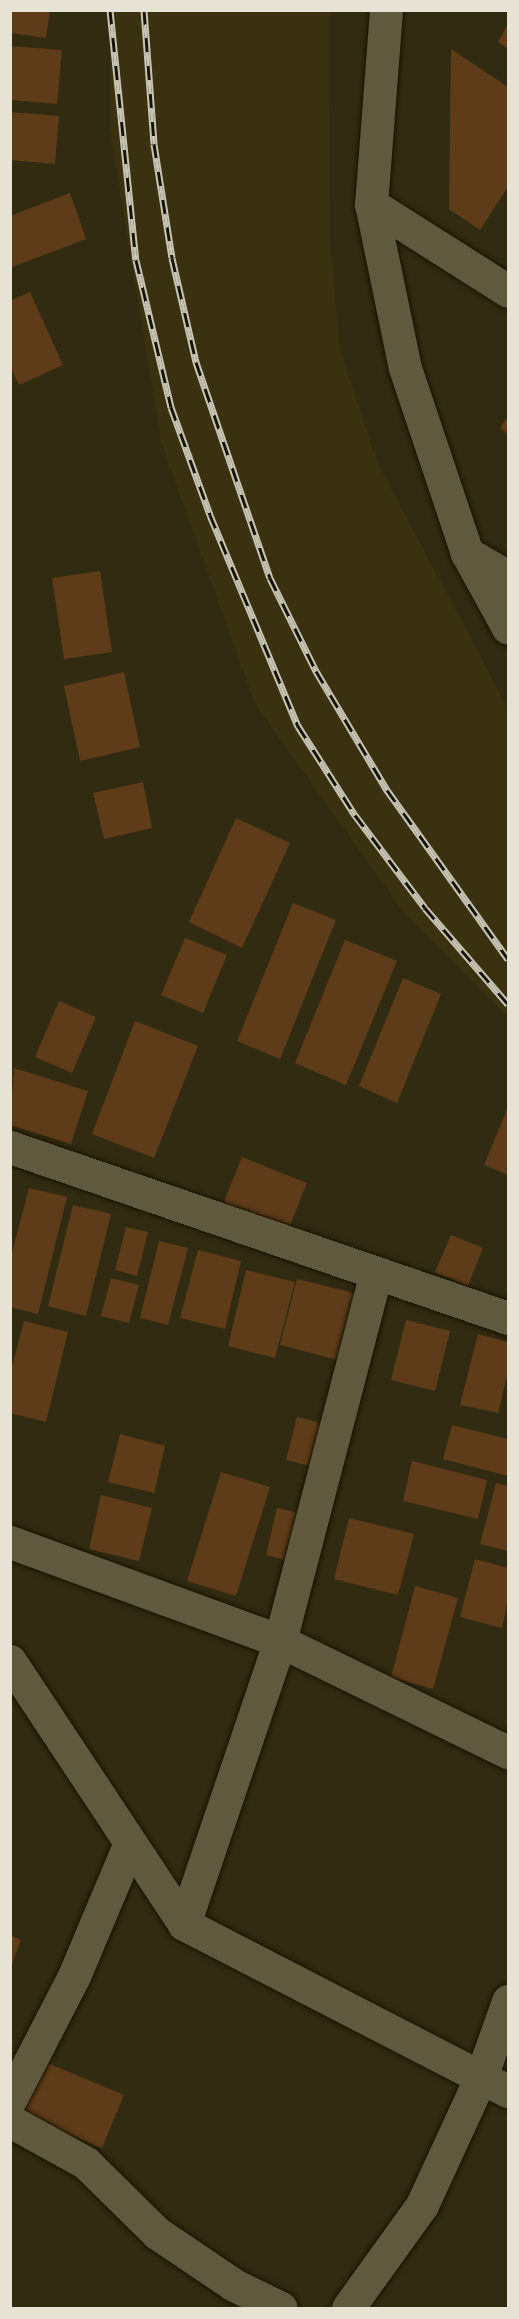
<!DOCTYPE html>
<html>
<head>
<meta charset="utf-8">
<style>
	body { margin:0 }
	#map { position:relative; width:519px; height:2319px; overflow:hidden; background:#312b11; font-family:Bitter,serif }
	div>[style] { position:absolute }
	.built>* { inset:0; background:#39310f }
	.building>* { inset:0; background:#5e3c19 }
	.roads { filter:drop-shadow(0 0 2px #191300) drop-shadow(0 0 2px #191300) }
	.minor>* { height:33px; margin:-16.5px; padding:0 16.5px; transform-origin:16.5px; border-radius:16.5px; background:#5f593e }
	.tertiary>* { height:33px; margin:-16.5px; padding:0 16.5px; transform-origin:16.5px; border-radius:16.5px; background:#5f593e }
	.rail>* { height:7px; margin-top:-3.5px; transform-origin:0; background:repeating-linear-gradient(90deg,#161308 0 14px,#c7c4b3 0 28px); box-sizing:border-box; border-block:2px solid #c7c4b3 }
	span { translate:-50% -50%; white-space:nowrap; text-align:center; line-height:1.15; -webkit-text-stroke:4.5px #161308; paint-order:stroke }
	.frame { position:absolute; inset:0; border:12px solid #e6e3d4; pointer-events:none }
</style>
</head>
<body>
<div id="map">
	<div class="built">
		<i style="clip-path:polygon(110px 11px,329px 11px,330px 238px,340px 349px,378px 464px,508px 708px,508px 1017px,404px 913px,255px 704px,161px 442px,110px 130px)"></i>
	</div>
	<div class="building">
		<i style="clip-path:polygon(10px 10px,50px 10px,46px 38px,10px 33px)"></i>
		<i style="clip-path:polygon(508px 24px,508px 49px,498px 42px)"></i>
		<i style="clip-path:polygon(10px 46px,62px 50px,57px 104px,10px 100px)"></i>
		<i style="clip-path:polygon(451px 49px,508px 87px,508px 187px,480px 230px,449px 209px)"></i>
		<i style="clip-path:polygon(10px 112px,59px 116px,55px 164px,10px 160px)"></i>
		<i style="clip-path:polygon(70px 193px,86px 239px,10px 268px,10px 216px)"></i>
		<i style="clip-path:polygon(30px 292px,63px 365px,19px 385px,10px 366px,10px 301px)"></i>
		<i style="clip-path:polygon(508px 416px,508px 434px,500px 428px)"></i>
		<i style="clip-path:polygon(100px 571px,112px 652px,64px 659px,52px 578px)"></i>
		<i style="clip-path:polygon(124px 672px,140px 747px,80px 761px,64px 686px)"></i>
		<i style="clip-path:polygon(143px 782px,152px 828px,104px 839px,93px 793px)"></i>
		<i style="clip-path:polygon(236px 818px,290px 843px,242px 948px,189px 922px)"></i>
		<i style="clip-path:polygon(293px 903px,336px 920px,280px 1059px,237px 1041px)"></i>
		<i style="clip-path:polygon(185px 938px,227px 955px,203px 1013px,161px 995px)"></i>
		<i style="clip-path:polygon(345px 940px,397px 961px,346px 1085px,295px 1063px)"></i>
		<i style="clip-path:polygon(403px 978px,441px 994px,397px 1103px,359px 1086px)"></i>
		<i style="clip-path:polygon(59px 1001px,96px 1017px,72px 1073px,35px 1057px)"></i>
		<i style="clip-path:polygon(135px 1021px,198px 1046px,154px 1158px,92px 1134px)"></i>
		<i style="clip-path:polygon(14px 1068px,88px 1091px,71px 1144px,10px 1125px)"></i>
		<i style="clip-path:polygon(508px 1107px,508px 1175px,484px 1165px)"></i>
		<i style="clip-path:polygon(242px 1157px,307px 1183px,288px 1230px,223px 1204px)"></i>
		<i style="clip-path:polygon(29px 1188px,67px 1197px,38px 1314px,10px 1307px,10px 1260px)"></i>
		<i style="clip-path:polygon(73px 1205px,111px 1214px,86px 1316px,48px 1306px)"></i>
		<i style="clip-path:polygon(126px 1227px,148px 1232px,137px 1276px,115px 1270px)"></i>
		<i style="clip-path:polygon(451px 1235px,483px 1248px,468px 1286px,435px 1272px)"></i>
		<i style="clip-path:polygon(159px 1241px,188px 1248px,168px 1325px,140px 1318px)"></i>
		<i style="clip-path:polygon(198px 1250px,241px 1261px,225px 1329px,180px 1318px)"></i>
		<i style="clip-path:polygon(246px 1270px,295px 1282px,275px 1358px,228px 1346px)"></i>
		<i style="clip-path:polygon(111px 1278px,139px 1285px,129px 1323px,101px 1316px)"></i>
		<i style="clip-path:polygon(297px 1279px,366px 1296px,350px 1363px,280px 1345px)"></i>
		<i style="clip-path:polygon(406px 1320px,450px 1331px,435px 1391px,391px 1380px)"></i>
		<i style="clip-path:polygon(24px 1321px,68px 1332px,46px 1422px,10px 1413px,10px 1374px)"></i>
		<i style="clip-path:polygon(478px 1334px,508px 1342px,508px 1372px,498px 1413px,460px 1405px)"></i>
		<i style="clip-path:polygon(297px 1417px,334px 1426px,324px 1469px,286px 1460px)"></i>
		<i style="clip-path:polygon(452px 1425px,508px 1439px,508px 1476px,443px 1459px)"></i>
		<i style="clip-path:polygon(120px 1434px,165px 1446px,154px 1493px,108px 1482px)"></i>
		<i style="clip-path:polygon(412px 1461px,487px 1480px,478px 1519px,403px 1501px)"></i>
		<i style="clip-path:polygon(221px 1472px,270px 1487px,236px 1596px,187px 1581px)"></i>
		<i style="clip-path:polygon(496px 1483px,508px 1486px,508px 1551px,480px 1544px)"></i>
		<i style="clip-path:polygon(101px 1495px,152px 1508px,139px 1561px,89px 1549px)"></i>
		<i style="clip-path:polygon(277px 1508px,308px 1515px,296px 1563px,266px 1555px)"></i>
		<i style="clip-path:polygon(349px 1518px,414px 1534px,398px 1595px,334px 1579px)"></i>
		<i style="clip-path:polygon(475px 1559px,508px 1568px,508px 1600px,502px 1628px,460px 1617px)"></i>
		<i style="clip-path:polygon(415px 1586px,458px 1598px,433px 1689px,391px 1677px)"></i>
		<i style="clip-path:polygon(10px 1935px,21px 1940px,11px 1966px,10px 1966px)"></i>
		<i style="clip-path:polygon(38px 2059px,124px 2095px,102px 2148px,16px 2112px)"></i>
	</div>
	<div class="roads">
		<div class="minor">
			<i style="left:371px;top:204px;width:162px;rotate:32.4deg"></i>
			<i style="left:467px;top:553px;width:48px;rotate:30.3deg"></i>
			<i style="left:10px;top:1147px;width:527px;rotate:18.95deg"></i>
			<i style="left:10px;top:1542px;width:288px;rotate:20.1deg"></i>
			<i style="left:280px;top:1641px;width:254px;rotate:26deg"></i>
			<i style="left:184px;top:1924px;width:299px;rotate:-71.3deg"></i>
			<i style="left:280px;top:1641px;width:380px;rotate:-75.4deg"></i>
			<i style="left:10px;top:2100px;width:140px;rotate:-62.7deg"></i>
			<i style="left:74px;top:1976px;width:144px;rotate:-67.2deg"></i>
			<i style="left:10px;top:2121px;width:87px;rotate:28.9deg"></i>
			<i style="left:86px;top:2163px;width:100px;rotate:44.6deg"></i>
			<i style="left:157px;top:2233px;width:93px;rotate:34deg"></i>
			<i style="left:234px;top:2285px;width:52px;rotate:26.1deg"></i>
			<i style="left:348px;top:2308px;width:127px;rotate:-54.3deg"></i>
			<i style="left:422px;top:2205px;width:141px;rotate:-65.3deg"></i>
			<i style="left:481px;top:2077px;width:81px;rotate:-70.4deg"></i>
		</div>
		<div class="tertiary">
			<i style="left:386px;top:10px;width:195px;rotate:94.4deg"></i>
			<i style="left:371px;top:204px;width:167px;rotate:78.3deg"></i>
			<i style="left:405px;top:368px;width:195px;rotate:71.5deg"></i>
			<i style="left:467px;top:553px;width:85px;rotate:61.3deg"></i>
			<i style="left:10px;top:1661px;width:315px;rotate:56.5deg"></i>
			<i style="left:184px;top:1924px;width:365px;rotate:27.3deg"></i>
		</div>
	</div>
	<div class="rail">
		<i style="left:110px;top:10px;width:251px;rotate:84.1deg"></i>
		<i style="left:136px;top:260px;width:151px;rotate:76.6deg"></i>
		<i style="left:171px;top:407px;width:115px;rotate:70.1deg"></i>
		<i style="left:210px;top:515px;width:229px;rotate:67.4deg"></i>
		<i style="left:298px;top:726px;width:106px;rotate:57.4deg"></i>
		<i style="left:355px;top:815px;width:116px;rotate:53deg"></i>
		<i style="left:425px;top:908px;width:127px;rotate:49.2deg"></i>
		<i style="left:144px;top:10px;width:134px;rotate:85.7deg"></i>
		<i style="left:154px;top:144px;width:115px;rotate:81deg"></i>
		<i style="left:172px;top:258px;width:107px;rotate:77deg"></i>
		<i style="left:196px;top:362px;width:228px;rotate:71.1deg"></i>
		<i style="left:270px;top:578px;width:104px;rotate:63.7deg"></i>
		<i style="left:316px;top:671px;width:139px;rotate:59.2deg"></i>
		<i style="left:387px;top:790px;width:208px;rotate:54.4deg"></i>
	</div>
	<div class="frame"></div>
</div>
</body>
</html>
